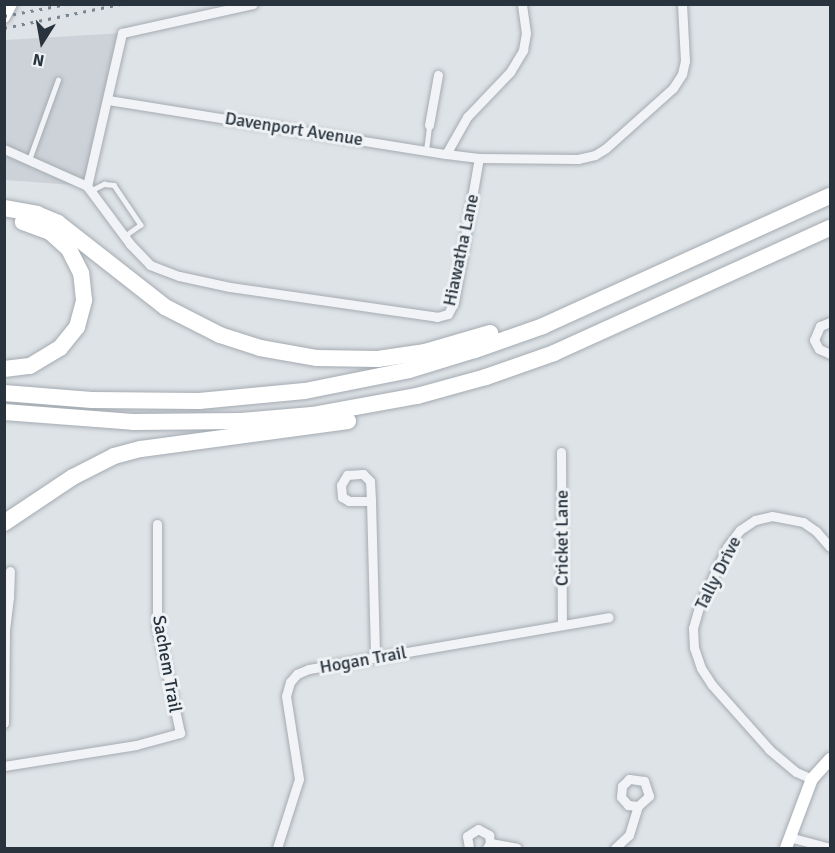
<!DOCTYPE html>
<html>
<head>
<meta charset="utf-8">
<style>
	body { margin:0 }
	#map { position:relative; width:835px; height:853px; overflow:hidden; background:#dee3e7; font-family:Signika,sans-serif }
	div>[style] { position:absolute }
	.built>* { inset:0; background:#cdd2d9 }
	.roads { filter:drop-shadow(0 0 2px #a4abb1) drop-shadow(0 0 2px #a4abb1) }
	.lane>* { height:4.5px; margin:-2.25px; padding:0 2.25px; transform-origin:2.25px; border-radius:2.25px; background:#f1f3f6 }
	.street>* { height:9px; margin:-4.5px; padding:0 4.5px; transform-origin:4.5px; border-radius:4.5px; background:#f1f3f6 }
	.secondary>* { height:12px; margin:-6px; padding:0 6px; transform-origin:6px; border-radius:6px; background:#fff }
	.highway>* { height:16px; margin:-8px; padding:0 8px; transform-origin:8px; border-radius:8px; background:#fff }
	.rail>* { height:3px; margin-top:-1.5px; transform-origin:0; background:repeating-linear-gradient(90deg,#798590 0 3px,transparent 0 9px) }
	span { translate:-50% -50%; white-space:nowrap; text-align:center; line-height:1.15; -webkit-text-stroke:6px #eef2f5; paint-order:stroke }
	.street-label { font-size:18px; color:#28333d }
	.frame { position:absolute; inset:0; border:6px solid #28333d; pointer-events:none }
	.north { position:absolute; left:12px; top:12px; width:60px; height:60px; -webkit-text-stroke:4px #eef2f5; paint-order:stroke; rotate:191deg; font-size:16px; font-weight:700; line-height:24px; text-align:center; color:#28333d }
	.north::after { content:''; display:block; margin:auto; width:21px; height:27px; background:#28333d; clip-path:polygon(50% 0,100% 100%,50% 72%,0 100%) }
</style>
</head>
<body>
<div id="map">
	<div class="built">
		<i style="clip-path:polygon(122px 33px,87px 186px,5px 180px,5px 40px)"></i>
	</div>
	<div class="roads">
		<div class="lane">
			<i style="left:426px;top:151px;width:26px;rotate:-83deg"></i>
			<i style="left:29px;top:160px;width:85px;rotate:-70.1deg"></i>
			<i style="left:90px;top:191px;width:16px;rotate:-27deg"></i>
			<i style="left:104px;top:184px;width:10px;rotate:6deg"></i>
			<i style="left:114px;top:185px;width:48px;rotate:56deg"></i>
			<i style="left:141px;top:225px;width:19px;rotate:145deg"></i>
		</div>
		<div class="street">
			<i style="left:108px;top:100px;width:342px;rotate:9.1deg"></i>
			<i style="left:446px;top:154px;width:33px;rotate:7deg"></i>
			<i style="left:479px;top:158px;width:99px;rotate:0.6deg"></i>
			<i style="left:578px;top:159px;width:17px;rotate:-13deg"></i>
			<i style="left:595px;top:155px;width:13px;rotate:-32deg"></i>
			<i style="left:606px;top:148px;width:90px;rotate:-41.8deg"></i>
			<i style="left:673px;top:88px;width:17px;rotate:-57deg"></i>
			<i style="left:682px;top:74px;width:13px;rotate:-77deg"></i>
			<i style="left:685px;top:61px;width:57px;rotate:-93deg"></i>
			<i style="left:429px;top:125px;width:51px;rotate:-79.8deg"></i>
			<i style="left:4px;top:149px;width:91px;rotate:24deg"></i>
			<i style="left:87px;top:186px;width:72px;rotate:53.4deg"></i>
			<i style="left:130px;top:244px;width:29px;rotate:46deg"></i>
			<i style="left:150px;top:265px;width:31px;rotate:21deg"></i>
			<i style="left:179px;top:276px;width:52px;rotate:12.2deg"></i>
			<i style="left:230px;top:287px;width:209px;rotate:8.2deg"></i>
			<i style="left:437px;top:317px;width:11px;rotate:-15deg"></i>
			<i style="left:448px;top:314px;width:13px;rotate:-63deg"></i>
			<i style="left:454px;top:302px;width:146px;rotate:-80.2deg"></i>
			<i style="left:446px;top:154px;width:43px;rotate:-60.4deg"></i>
			<i style="left:467px;top:117px;width:62px;rotate:-46.3deg"></i>
			<i style="left:510px;top:72px;width:26px;rotate:-59deg"></i>
			<i style="left:523px;top:50px;width:17px;rotate:-80deg"></i>
			<i style="left:526px;top:33px;width:29px;rotate:-98deg"></i>
			<i style="left:87px;top:186px;width:157px;rotate:-77.1deg"></i>
			<i style="left:122px;top:33px;width:134px;rotate:-12.5deg"></i>
			<i style="left:830px;top:322px;width:11px;rotate:158deg"></i>
			<i style="left:820px;top:326px;width:15px;rotate:113deg"></i>
			<i style="left:814px;top:340px;width:10px;rotate:61deg"></i>
			<i style="left:819px;top:349px;width:12px;rotate:24deg"></i>
			<i style="left:561px;top:452px;width:173px;rotate:89.7deg"></i>
			<i style="left:371px;top:501px;width:22px;rotate:180deg"></i>
			<i style="left:349px;top:501px;width:8px;rotate:-150deg"></i>
			<i style="left:342px;top:497px;width:12px;rotate:-95deg"></i>
			<i style="left:341px;top:485px;width:12px;rotate:-59deg"></i>
			<i style="left:347px;top:475px;width:16px;rotate:-4deg"></i>
			<i style="left:363px;top:474px;width:10px;rotate:45deg"></i>
			<i style="left:370px;top:481px;width:20px;rotate:87deg"></i>
			<i style="left:371px;top:501px;width:157px;rotate:88.5deg"></i>
			<i style="left:4px;top:594px;width:6px;rotate:31deg"></i>
			<i style="left:9px;top:597px;width:33px;rotate:97deg"></i>
			<i style="left:5px;top:630px;width:93px;rotate:90.6deg"></i>
			<i style="left:9px;top:597px;width:26px;rotate:-88deg"></i>
			<i style="left:4px;top:766px;width:134px;rotate:-9deg"></i>
			<i style="left:136px;top:745px;width:46px;rotate:-15.3deg"></i>
			<i style="left:180px;top:733px;width:109px;rotate:-102.1deg"></i>
			<i style="left:157px;top:626px;width:102px;rotate:-90deg"></i>
			<i style="left:812px;top:779px;width:17px;rotate:-156deg"></i>
			<i style="left:796px;top:772px;width:35px;rotate:-140deg"></i>
			<i style="left:769px;top:749px;width:86px;rotate:-131.7deg"></i>
			<i style="left:712px;top:685px;width:20px;rotate:-123deg"></i>
			<i style="left:701px;top:668px;width:21px;rotate:-109deg"></i>
			<i style="left:694px;top:648px;width:20px;rotate:-93deg"></i>
			<i style="left:693px;top:628px;width:22px;rotate:-74deg"></i>
			<i style="left:699px;top:607px;width:66px;rotate:-65deg"></i>
			<i style="left:727px;top:547px;width:21px;rotate:-53deg"></i>
			<i style="left:740px;top:530px;width:18px;rotate:-34deg"></i>
			<i style="left:755px;top:520px;width:17px;rotate:-13deg"></i>
			<i style="left:772px;top:516px;width:32px;rotate:11deg"></i>
			<i style="left:803px;top:522px;width:16px;rotate:35deg"></i>
			<i style="left:816px;top:531px;width:21px;rotate:49deg"></i>
			<i style="left:789px;top:837px;width:42px;rotate:15deg"></i>
			<i style="left:490px;top:843px;width:27px;rotate:10deg"></i>
			<i style="left:277px;top:848px;width:72px;rotate:-72.3deg"></i>
			<i style="left:299px;top:779px;width:84px;rotate:-98.9deg"></i>
			<i style="left:286px;top:696px;width:15px;rotate:-74deg"></i>
			<i style="left:290px;top:682px;width:11px;rotate:-49deg"></i>
			<i style="left:297px;top:674px;width:13px;rotate:-23deg"></i>
			<i style="left:309px;top:669px;width:304px;rotate:-9.8deg"></i>
			<i style="left:469px;top:848px;width:12px;rotate:-99deg"></i>
			<i style="left:467px;top:836px;width:13px;rotate:-32deg"></i>
			<i style="left:478px;top:829px;width:13px;rotate:29deg"></i>
			<i style="left:489px;top:835px;width:8px;rotate:83deg"></i>
			<i style="left:490px;top:843px;width:6px;rotate:121deg"></i>
			<i style="left:615px;top:848px;width:19px;rotate:-43deg"></i>
			<i style="left:629px;top:835px;width:30px;rotate:-73deg"></i>
			<i style="left:638px;top:806px;width:15px;rotate:-42deg"></i>
			<i style="left:649px;top:796px;width:16px;rotate:-108deg"></i>
			<i style="left:644px;top:781px;width:15px;rotate:-172deg"></i>
			<i style="left:629px;top:779px;width:10px;rotate:135deg"></i>
			<i style="left:622px;top:786px;width:11px;rotate:95deg"></i>
			<i style="left:621px;top:797px;width:11px;rotate:49deg"></i>
			<i style="left:628px;top:805px;width:10px;rotate:6deg"></i>
		</div>
		<div class="secondary">
			<i style="left:4px;top:17px;width:15px;rotate:-62deg"></i>
			<i style="left:786px;top:848px;width:74px;rotate:-69.4deg"></i>
			<i style="left:812px;top:779px;width:27px;rotate:-48deg"></i>
		</div>
		<div class="highway">
			<i style="left:4px;top:208px;width:34px;rotate:10deg"></i>
			<i style="left:37px;top:214px;width:23px;rotate:23deg"></i>
			<i style="left:58px;top:223px;width:136px;rotate:38.1deg"></i>
			<i style="left:165px;top:307px;width:62px;rotate:27deg"></i>
			<i style="left:220px;top:335px;width:42px;rotate:18deg"></i>
			<i style="left:260px;top:348px;width:58px;rotate:10deg"></i>
			<i style="left:317px;top:358px;width:61px;rotate:0.9deg"></i>
			<i style="left:378px;top:359px;width:48px;rotate:-8.5deg"></i>
			<i style="left:425px;top:352px;width:68px;rotate:-16.3deg"></i>
			<i style="left:4px;top:369px;width:26px;rotate:-7deg"></i>
			<i style="left:30px;top:366px;width:35px;rotate:-31deg"></i>
			<i style="left:60px;top:348px;width:27px;rotate:-51deg"></i>
			<i style="left:77px;top:327px;width:28px;rotate:-75deg"></i>
			<i style="left:84px;top:300px;width:27px;rotate:-96deg"></i>
			<i style="left:81px;top:273px;width:27px;rotate:-117deg"></i>
			<i style="left:69px;top:249px;width:25px;rotate:-138deg"></i>
			<i style="left:50px;top:232px;width:29px;rotate:-160deg"></i>
			<i style="left:4px;top:393px;width:88px;rotate:4.5deg"></i>
			<i style="left:92px;top:400px;width:107px;rotate:0.5deg"></i>
			<i style="left:199px;top:401px;width:106px;rotate:-5.4deg"></i>
			<i style="left:305px;top:391px;width:106px;rotate:-11.4deg"></i>
			<i style="left:409px;top:370px;width:69px;rotate:-16.9deg"></i>
			<i style="left:475px;top:350px;width:72px;rotate:-19.4deg"></i>
			<i style="left:543px;top:326px;width:315px;rotate:-24.4deg"></i>
			<i style="left:4px;top:412px;width:129px;rotate:4.4deg"></i>
			<i style="left:133px;top:422px;width:108px;rotate:-0.5deg"></i>
			<i style="left:241px;top:421px;width:71px;rotate:-4.8deg"></i>
			<i style="left:312px;top:415px;width:107px;rotate:-10.3deg"></i>
			<i style="left:417px;top:396px;width:72px;rotate:-15.4deg"></i>
			<i style="left:486px;top:377px;width:72px;rotate:-19.4deg"></i>
			<i style="left:554px;top:353px;width:303px;rotate:-24.4deg"></i>
			<i style="left:4px;top:523px;width:83px;rotate:-33.7deg"></i>
			<i style="left:73px;top:477px;width:46px;rotate:-27.1deg"></i>
			<i style="left:114px;top:456px;width:28px;rotate:-15deg"></i>
			<i style="left:141px;top:449px;width:209px;rotate:-7.7deg"></i>
		</div>
	</div>
	<div class="rail">
		<i style="left:4px;top:16px;width:64px;rotate:-10.8deg"></i>
		<i style="left:4px;top:28px;width:119px;rotate:-11.6deg"></i>
	</div>
	<div class="street-label">
		<span style="left:294px;top:129px;rotate:9deg">Davenport Avenue</span>
		<span style="left:461px;top:250px;rotate:-78deg">Hiawatha Lane</span>
		<span style="left:562px;top:538px;rotate:-90deg">Cricket Lane</span>
		<span style="left:718px;top:573px;rotate:-63deg">Tally Drive</span>
		<span style="left:363px;top:660px;rotate:-10deg">Hogan Trail</span>
		<span style="left:167px;top:664px;rotate:80deg">Sachem Trail</span>
	</div>
	<div class="frame"></div>
	<div class="north">N</div>
</div>
</body>
</html>
